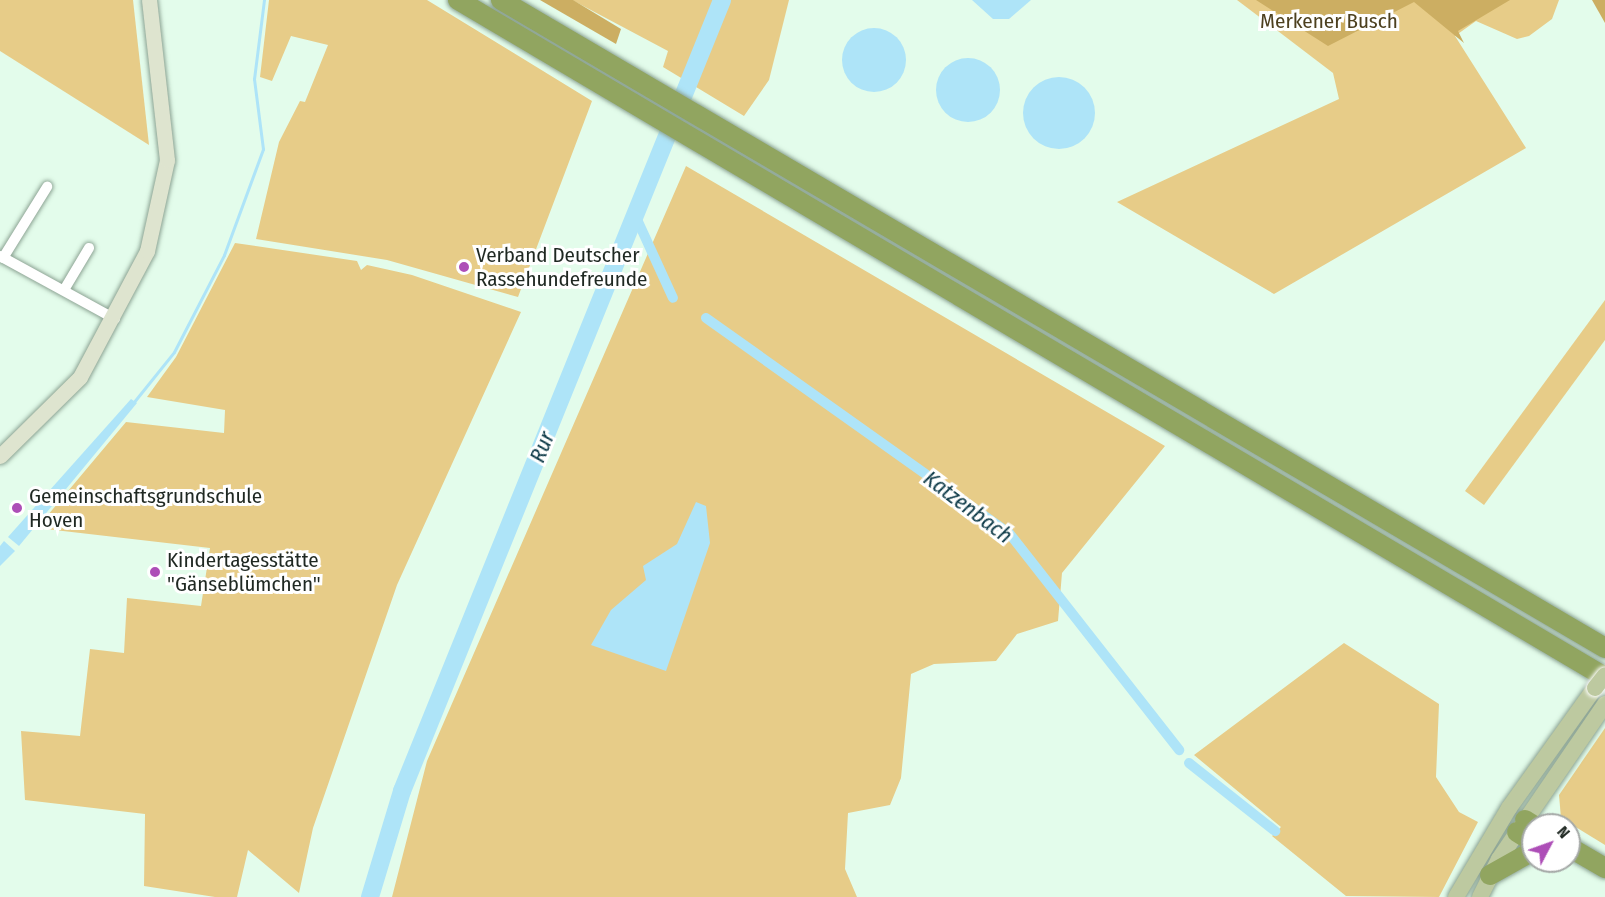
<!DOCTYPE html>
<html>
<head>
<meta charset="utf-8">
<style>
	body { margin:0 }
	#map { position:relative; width:1605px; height:897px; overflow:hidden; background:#e3fceb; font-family:"Fira Sans Condensed",sans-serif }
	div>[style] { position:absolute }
	.green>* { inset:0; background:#e7cc88 }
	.forest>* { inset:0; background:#ccae62 }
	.water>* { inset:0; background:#aee4f8 }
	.round { border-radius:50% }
	.stream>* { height:3px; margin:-1.5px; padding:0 1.5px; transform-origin:1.5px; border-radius:1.5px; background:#aee4f8 }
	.canal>* { height:10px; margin:-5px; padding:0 5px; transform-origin:5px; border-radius:5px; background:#aee4f8 }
	.river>* { height:18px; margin:-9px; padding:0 9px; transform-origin:9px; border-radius:9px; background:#aee4f8 }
	.roads { filter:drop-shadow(0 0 2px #8da494) drop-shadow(0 0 2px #8da494) }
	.minor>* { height:10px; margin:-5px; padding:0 5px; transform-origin:5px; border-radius:5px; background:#fff }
	.secondary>* { height:15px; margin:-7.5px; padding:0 7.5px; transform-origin:7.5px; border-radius:7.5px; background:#dee4cf }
	.primary>* { height:16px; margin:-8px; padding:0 8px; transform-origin:8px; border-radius:8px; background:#bdc9a0 }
	.motorway>* { height:20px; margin:-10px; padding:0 10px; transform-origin:10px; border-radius:10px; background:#91a560 }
	.bridges { filter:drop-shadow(0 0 2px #fff) drop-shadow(0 0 2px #fff) }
	.primary-bridge>* { height:16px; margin:-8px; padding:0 8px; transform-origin:8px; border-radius:8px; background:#bdc9a0 }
	.dots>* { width:16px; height:16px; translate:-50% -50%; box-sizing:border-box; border:3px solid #fff; border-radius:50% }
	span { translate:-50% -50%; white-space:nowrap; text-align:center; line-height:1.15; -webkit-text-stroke:6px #fff; paint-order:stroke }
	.park-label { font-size:21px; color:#4d401f }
	.poi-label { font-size:21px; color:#1f2822 }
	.left { translate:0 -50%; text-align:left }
	.water-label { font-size:22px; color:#0b3846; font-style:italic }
	.north { position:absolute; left:1521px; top:813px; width:60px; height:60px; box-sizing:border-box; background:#fff; border:2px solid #a5a9a7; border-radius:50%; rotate:49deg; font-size:16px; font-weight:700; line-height:24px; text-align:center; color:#1f2822 }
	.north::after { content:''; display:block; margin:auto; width:21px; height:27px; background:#ad4eb7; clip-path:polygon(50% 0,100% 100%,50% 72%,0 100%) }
</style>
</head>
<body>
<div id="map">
	<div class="green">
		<i style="clip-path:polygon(0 0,133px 0,149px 145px,0 51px)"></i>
		<i style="clip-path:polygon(269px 0,427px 0,592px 101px,518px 297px,387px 260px,256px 239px,279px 142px,300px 101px,305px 102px,328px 45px,291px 36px,272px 81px,260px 77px)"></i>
		<i style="clip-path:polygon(572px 0,789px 0,769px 80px,744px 116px,663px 67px,668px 51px)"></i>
		<i style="clip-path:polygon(1237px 0,1559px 0,1552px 19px,1529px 36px,1517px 39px,1476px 21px,1455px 36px,1526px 148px,1274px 294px,1117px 202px,1339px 99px,1333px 73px)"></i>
		<i style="clip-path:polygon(686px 166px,1165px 446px,1062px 573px,1058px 621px,1017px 634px,996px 661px,934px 664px,911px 674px,901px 778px,890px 805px,848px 813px,845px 869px,857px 897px,392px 897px,427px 761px)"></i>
		<i style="clip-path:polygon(235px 243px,357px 261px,361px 270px,367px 265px,412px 275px,521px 312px,397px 585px,313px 828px,299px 893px,248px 850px,237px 897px,215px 897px,144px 886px,145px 814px,25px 800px,21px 731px,80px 736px,90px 649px,124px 653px,127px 598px,201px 606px,210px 548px,37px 528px,126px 422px,224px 433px,225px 410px,147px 397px,176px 357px)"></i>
		<i style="clip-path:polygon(1605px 300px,1605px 340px,1484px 505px,1465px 491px)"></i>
		<i style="clip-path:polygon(1344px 643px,1439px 704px,1436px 777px,1459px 812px,1478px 822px,1439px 897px,1346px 896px,1272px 836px,1281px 827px,1194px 755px)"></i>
		<i style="clip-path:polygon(1605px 728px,1605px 845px,1561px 818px,1559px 795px)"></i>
	</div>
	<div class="forest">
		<i style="clip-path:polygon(540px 0,573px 0,621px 29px,616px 44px)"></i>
		<i style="clip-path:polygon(1256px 0,1510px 0,1458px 31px,1464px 43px,1414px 2px,1328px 46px)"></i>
		<i style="clip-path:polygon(1592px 0,1605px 0,1605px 23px)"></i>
	</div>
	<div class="water">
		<i style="clip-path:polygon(972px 0,1031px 0,1009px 19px,993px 19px)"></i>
		<i class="round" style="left:842px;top:28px;width:64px;height:64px"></i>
		<i class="round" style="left:936px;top:58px;width:64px;height:64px"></i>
		<i class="round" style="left:1023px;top:77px;width:72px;height:72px"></i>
		<i style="clip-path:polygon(131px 399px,137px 403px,19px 546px,8px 537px)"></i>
		<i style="clip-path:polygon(696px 502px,706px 506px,710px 543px,666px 671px,591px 645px,611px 610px,646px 580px,643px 566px,677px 544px)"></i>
		<i style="clip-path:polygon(4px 541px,15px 551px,0 566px,0 546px)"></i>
	</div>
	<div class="stream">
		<i style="left:133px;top:403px;width:65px;rotate:-51.2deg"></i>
		<i style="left:174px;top:352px;width:109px;rotate:-62.7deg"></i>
		<i style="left:224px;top:255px;width:113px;rotate:-69.8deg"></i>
		<i style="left:263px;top:149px;width:71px;rotate:-97.3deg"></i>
		<i style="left:254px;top:79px;width:80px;rotate:-82.8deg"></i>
	</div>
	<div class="canal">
		<i style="left:635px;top:215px;width:91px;rotate:65.4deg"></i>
		<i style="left:706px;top:318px;width:372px;rotate:35.4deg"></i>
		<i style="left:1009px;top:533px;width:276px;rotate:51.9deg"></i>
		<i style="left:1189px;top:763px;width:110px;rotate:38.3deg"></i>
	</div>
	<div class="river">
		<i style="left:370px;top:897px;width:111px;rotate:-73.2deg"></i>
		<i style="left:402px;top:791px;width:853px;rotate:-67.97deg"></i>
	</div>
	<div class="roads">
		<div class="minor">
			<i style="left:0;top:256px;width:131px;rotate:28.7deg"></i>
			<i style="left:3px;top:258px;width:84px;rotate:-58.2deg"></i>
			<i style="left:64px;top:290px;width:49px;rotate:-59.2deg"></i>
		</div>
		<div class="secondary">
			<i style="left:0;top:456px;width:112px;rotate:-44.6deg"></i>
			<i style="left:80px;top:377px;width:143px;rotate:-62deg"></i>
			<i style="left:147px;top:251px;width:93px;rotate:-77.6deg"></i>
			<i style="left:167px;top:160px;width:161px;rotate:-96.4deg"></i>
		</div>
		<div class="primary">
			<i style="left:1456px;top:897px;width:104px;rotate:-59.2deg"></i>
			<i style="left:1509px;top:808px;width:148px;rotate:-54.4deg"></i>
			<i style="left:1480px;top:897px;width:42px;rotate:-63.4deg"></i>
			<i style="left:1499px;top:859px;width:188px;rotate:-55.6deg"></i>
		</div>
		<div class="motorway">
			<i style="left:458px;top:0;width:1332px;rotate:30.55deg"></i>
			<i style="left:501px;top:0;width:1280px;rotate:30.41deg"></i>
			<i style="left:1525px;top:820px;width:9px;rotate:32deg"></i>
			<i style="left:1517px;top:832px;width:19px;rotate:32deg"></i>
			<i style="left:1569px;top:847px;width:42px;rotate:30.3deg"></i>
			<i style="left:1490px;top:875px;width:49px;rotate:-29.2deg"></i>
		</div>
	</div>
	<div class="bridges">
		<div class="primary-bridge">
			<i style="left:1595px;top:688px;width:16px;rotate:-52deg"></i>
		</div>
	</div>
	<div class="dots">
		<i style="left:464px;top:267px;background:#ad4eb7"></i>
		<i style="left:17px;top:508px;background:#ad4eb7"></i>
		<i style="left:155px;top:572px;background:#ad4eb7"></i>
	</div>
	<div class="park-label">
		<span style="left:1329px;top:21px">Merkener Busch</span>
	</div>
	<div class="poi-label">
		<span class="left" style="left:476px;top:267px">Verband Deutscher<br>Rassehundefreunde</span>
		<span class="left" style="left:29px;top:508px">Gemeinschaftsgrundschule<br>Hoven</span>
		<span class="left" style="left:167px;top:572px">Kindertagesstätte<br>"Gänseblümchen"</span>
	</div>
	<div class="water-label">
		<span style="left:542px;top:447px;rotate:-68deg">Rur</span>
		<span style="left:968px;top:507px;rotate:37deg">Katzenbach</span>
	</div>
	<div class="north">N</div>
</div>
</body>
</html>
